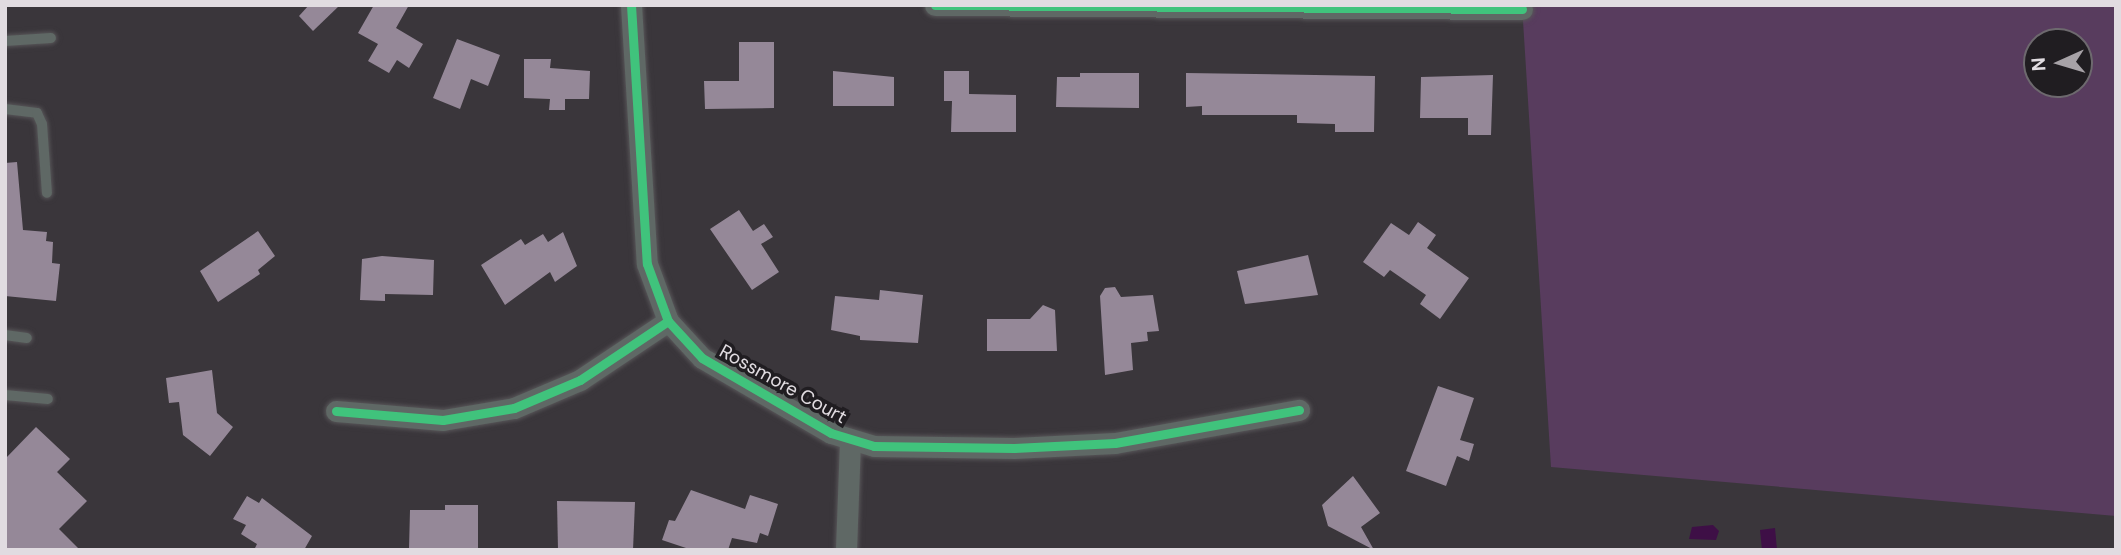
<!DOCTYPE html>
<html>
<head>
<meta charset="utf-8">
<style>
	body { margin:0 }
	#map { position:relative; width:2121px; height:555px; overflow:hidden; background:#3a363b; font-family:"DM Sans",sans-serif }
	div>[style] { position:absolute }
	.green>* { inset:0; background:#583c5e }
	.water>* { inset:0; background:#3e0f46 }
	.building>* { inset:0; background:#958898 }
	.roads { filter:drop-shadow(0 0 2px #575558) drop-shadow(0 0 2px #575558) }
	.lane>* { height:10px; margin:-5px; padding:0 5px; transform-origin:5px; border-radius:5px; background:#5f6865 }
	.street>* { height:21px; margin:-10.5px; padding:0 10.5px; transform-origin:10.5px; border-radius:10.5px; background:#5f6865 }
	.cycleway>* { height:9px; margin:-4.5px; padding:0 4.5px; transform-origin:4.5px; border-radius:4.5px; background:#40c37c }
	span { translate:-50% -50%; white-space:nowrap; text-align:center; line-height:1.15; -webkit-text-stroke:7px #201d21; paint-order:stroke }
	.street-label { font-size:19px; color:#e1dce1 }
	.frame { position:absolute; inset:0; border:7px solid #e1dce1; pointer-events:none }
	.north { position:absolute; left:2023px; top:28px; width:70px; height:70px; box-sizing:border-box; background:#201d21; border:2px solid #6d696e; border-radius:50%; rotate:266deg; font-size:19px; font-weight:700; line-height:28px; text-align:center; color:#e1dce1 }
	.north::after { content:''; display:block; margin:auto; width:24px; height:32px; background:#a7a2a7; clip-path:polygon(50% 0,100% 100%,50% 72%,0 100%) }
</style>
</head>
<body>
<div id="map">
	<div class="green">
		<i style="clip-path:polygon(evenodd,1522px 5px,2116px 5px,2116px 516px,1551px 467px,1522px 5px,2037px 42px,2079px 42px,2079px 84px,2037px 84px,2037px 42px)"></i>
	</div>
	<div class="water">
		<i style="clip-path:polygon(1713px 525px,1719px 531px,1716px 540px,1689px 539px,1692px 527px)"></i>
		<i style="clip-path:polygon(1775px 528px,1777px 550px,1762px 550px,1760px 530px)"></i>
	</div>
	<div class="building">
		<i style="clip-path:polygon(309px 5px,340px 5px,313px 31px,299px 16px)"></i>
		<i style="clip-path:polygon(374px 5px,409px 5px,396px 28px,423px 44px,409px 68px,397px 60px,389px 73px,368px 61px,378px 44px,358px 33px)"></i>
		<i style="clip-path:polygon(457px 39px,500px 55px,488px 86px,471px 79px,460px 109px,433px 98px)"></i>
		<i style="clip-path:polygon(739px 42px,774px 42px,774px 108px,705px 109px,704px 81px,739px 81px)"></i>
		<i style="clip-path:polygon(524px 59px,551px 59px,550px 68px,590px 71px,589px 99px,565px 99px,565px 110px,549px 110px,550px 99px,524px 98px)"></i>
		<i style="clip-path:polygon(833px 71px,894px 77px,894px 106px,833px 106px)"></i>
		<i style="clip-path:polygon(944px 71px,969px 71px,969px 94px,1016px 95px,1016px 132px,951px 132px,952px 101px,944px 101px)"></i>
		<i style="clip-path:polygon(1080px 73px,1139px 73px,1139px 108px,1056px 107px,1057px 77px,1080px 77px)"></i>
		<i style="clip-path:polygon(1186px 73px,1375px 76px,1374px 132px,1335px 132px,1335px 124px,1297px 123px,1297px 115px,1202px 115px,1202px 106px,1186px 107px)"></i>
		<i style="clip-path:polygon(1493px 75px,1491px 135px,1468px 135px,1468px 118px,1420px 118px,1421px 77px)"></i>
		<i style="clip-path:polygon(17px 162px,23px 230px,47px 232px,46px 241px,53px 242px,52px 263px,60px 264px,56px 301px,5px 296px,5px 163px)"></i>
		<i style="clip-path:polygon(739px 210px,753px 231px,764px 224px,773px 237px,761px 244px,779px 272px,752px 290px,710px 229px)"></i>
		<i style="clip-path:polygon(1418px 222px,1436px 235px,1427px 248px,1469px 278px,1440px 319px,1420px 304px,1426px 295px,1390px 270px,1384px 277px,1363px 262px,1391px 223px,1409px 235px)"></i>
		<i style="clip-path:polygon(258px 231px,275px 256px,258px 270px,260px 274px,218px 302px,200px 271px)"></i>
		<i style="clip-path:polygon(563px 232px,577px 266px,555px 282px,550px 272px,505px 305px,481px 265px,521px 239px,525px 245px,543px 234px,548px 242px)"></i>
		<i style="clip-path:polygon(1308px 255px,1318px 295px,1245px 304px,1237px 271px)"></i>
		<i style="clip-path:polygon(382px 256px,434px 260px,433px 295px,385px 294px,385px 301px,360px 300px,362px 259px)"></i>
		<i style="clip-path:polygon(1115px 287px,1121px 297px,1153px 295px,1159px 331px,1147px 332px,1148px 341px,1131px 343px,1133px 370px,1105px 375px,1100px 296px,1105px 288px)"></i>
		<i style="clip-path:polygon(880px 290px,923px 295px,918px 343px,860px 340px,860px 336px,831px 330px,835px 296px,879px 300px)"></i>
		<i style="clip-path:polygon(1043px 305px,1055px 310px,1057px 351px,987px 351px,987px 319px,1030px 319px)"></i>
		<i style="clip-path:polygon(212px 370px,217px 413px,233px 427px,210px 456px,183px 435px,179px 402px,169px 403px,166px 378px)"></i>
		<i style="clip-path:polygon(1438px 386px,1474px 398px,1460px 440px,1474px 444px,1469px 461px,1457px 456px,1446px 486px,1406px 471px)"></i>
		<i style="clip-path:polygon(36px 427px,70px 459px,57px 472px,87px 501px,59px 529px,80px 550px,5px 550px,5px 459px)"></i>
		<i style="clip-path:polygon(1353px 476px,1380px 513px,1361px 527px,1374px 550px,1328px 526px,1322px 505px)"></i>
		<i style="clip-path:polygon(691px 490px,745px 509px,750px 495px,778px 504px,768px 536px,760px 533px,757px 543px,732px 538px,728px 550px,692px 550px,662px 540px,669px 520px,675px 521px)"></i>
		<i style="clip-path:polygon(247px 496px,259px 503px,262px 498px,312px 536px,304px 550px,254px 550px,257px 544px,241px 534px,246px 525px,233px 519px)"></i>
		<i style="clip-path:polygon(557px 501px,635px 502px,633px 550px,558px 550px)"></i>
		<i style="clip-path:polygon(445px 505px,478px 505px,478px 549px,409px 549px,410px 510px,445px 510px)"></i>
	</div>
	<div class="roads">
		<div class="lane">
			<i style="left:5px;top:41px;width:46px;rotate:-3.7deg"></i>
			<i style="left:5px;top:109px;width:32px;rotate:7deg"></i>
			<i style="left:37px;top:113px;width:12px;rotate:66deg"></i>
			<i style="left:42px;top:124px;width:69px;rotate:85.9deg"></i>
			<i style="left:5px;top:335px;width:22px;rotate:8deg"></i>
			<i style="left:5px;top:395px;width:43px;rotate:5.3deg"></i>
		</div>
		<div class="street">
			<i style="left:631px;top:5px;width:259px;rotate:86.5deg"></i>
			<i style="left:647px;top:264px;width:61px;rotate:69.8deg"></i>
			<i style="left:668px;top:321px;width:50px;rotate:47.4deg"></i>
			<i style="left:702px;top:358px;width:149px;rotate:30.2deg"></i>
			<i style="left:831px;top:433px;width:45px;rotate:16.8deg"></i>
			<i style="left:874px;top:446px;width:140px;rotate:0.8deg"></i>
			<i style="left:1014px;top:448px;width:101px;rotate:-2.8deg"></i>
			<i style="left:1115px;top:443px;width:187px;rotate:-10.2deg"></i>
			<i style="left:935px;top:5px;width:587px;rotate:0.39deg"></i>
			<i style="left:336px;top:411px;width:107px;rotate:4.8deg"></i>
			<i style="left:443px;top:420px;width:72px;rotate:-9.6deg"></i>
			<i style="left:514px;top:408px;width:72px;rotate:-23deg"></i>
			<i style="left:580px;top:380px;width:106px;rotate:-33.8deg"></i>
			<i style="left:846px;top:550px;width:110px;rotate:-87.9deg"></i>
		</div>
	</div>
	<div class="cycleway">
		<i style="left:631px;top:5px;width:259px;rotate:86.5deg"></i>
		<i style="left:647px;top:264px;width:61px;rotate:69.8deg"></i>
		<i style="left:668px;top:321px;width:50px;rotate:47.4deg"></i>
		<i style="left:702px;top:358px;width:149px;rotate:30.2deg"></i>
		<i style="left:831px;top:433px;width:45px;rotate:16.8deg"></i>
		<i style="left:874px;top:446px;width:140px;rotate:0.8deg"></i>
		<i style="left:1014px;top:448px;width:101px;rotate:-2.8deg"></i>
		<i style="left:1115px;top:443px;width:187px;rotate:-10.2deg"></i>
		<i style="left:935px;top:5px;width:587px;rotate:0.39deg"></i>
		<i style="left:336px;top:411px;width:107px;rotate:4.8deg"></i>
		<i style="left:443px;top:420px;width:72px;rotate:-9.6deg"></i>
		<i style="left:514px;top:408px;width:72px;rotate:-23deg"></i>
		<i style="left:580px;top:380px;width:106px;rotate:-33.8deg"></i>
	</div>
	<div class="street-label">
		<span style="left:783px;top:384px;rotate:29deg">Rossmore Court</span>
	</div>
	<div class="frame"></div>
	<div class="north">N</div>
</div>
</body>
</html>
